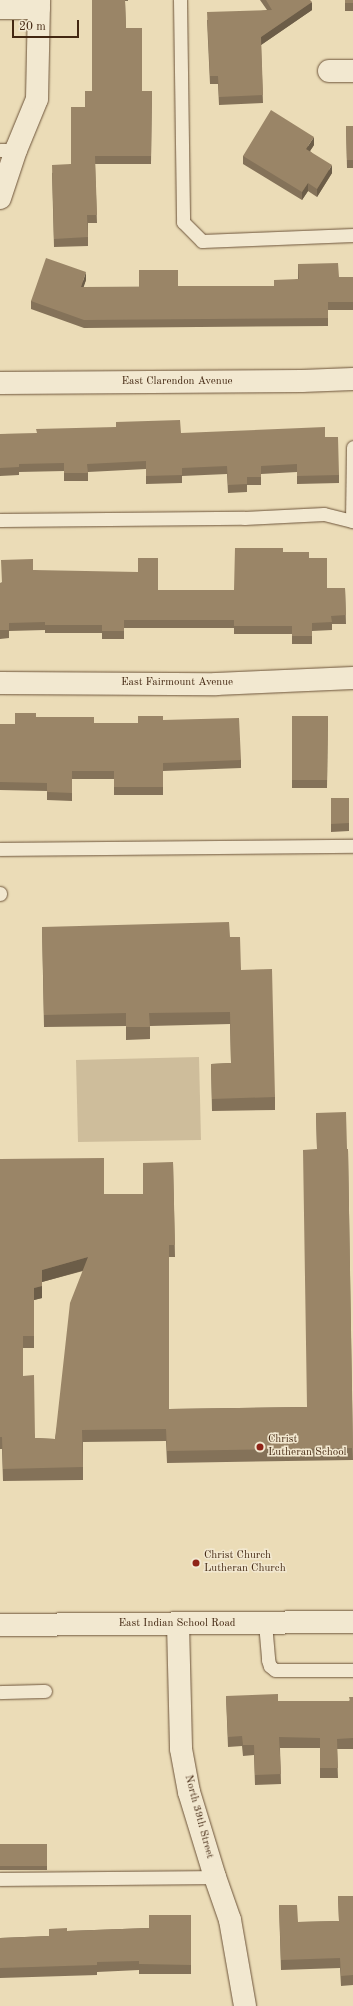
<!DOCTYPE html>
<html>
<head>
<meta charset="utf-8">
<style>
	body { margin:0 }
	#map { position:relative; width:353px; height:2006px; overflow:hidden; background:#ebdcb7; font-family:"Old Standard TT",serif }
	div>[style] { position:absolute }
	.green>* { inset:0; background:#cebd9b }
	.roads { filter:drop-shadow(0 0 1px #6d543a) drop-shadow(0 0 1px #6d543a) }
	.service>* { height:13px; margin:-6.5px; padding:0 6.5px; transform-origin:6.5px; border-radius:6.5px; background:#f2e8d0 }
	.minor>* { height:22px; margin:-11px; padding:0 11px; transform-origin:11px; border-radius:11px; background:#f2e8d0 }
	.secondary>* { height:22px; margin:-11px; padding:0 11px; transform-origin:11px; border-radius:11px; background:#f2e8d0 }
	.wall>* { inset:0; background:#847259 }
	.shaded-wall>* { inset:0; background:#6c5d48 }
	.building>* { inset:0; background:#9a8567 }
	.dots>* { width:11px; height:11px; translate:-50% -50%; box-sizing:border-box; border:2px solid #f2e8d0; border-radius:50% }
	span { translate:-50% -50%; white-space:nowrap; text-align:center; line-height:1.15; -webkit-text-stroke:3px #f2e8d0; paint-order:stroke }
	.street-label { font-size:11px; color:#432711 }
	.poi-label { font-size:11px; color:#432711 }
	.left { translate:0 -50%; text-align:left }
	.scale { position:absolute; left:12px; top:20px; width:67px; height:18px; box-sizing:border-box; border:2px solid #432711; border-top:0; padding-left:5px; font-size:12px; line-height:14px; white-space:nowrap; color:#432711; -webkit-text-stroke:3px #f2e8d0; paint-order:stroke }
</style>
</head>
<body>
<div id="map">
	<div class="green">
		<i style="clip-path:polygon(199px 1057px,201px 1140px,78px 1142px,76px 1060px)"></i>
	</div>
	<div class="roads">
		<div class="service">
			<i style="left:180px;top:0;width:222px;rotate:89.2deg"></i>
			<i style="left:183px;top:222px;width:27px;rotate:45deg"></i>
			<i style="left:202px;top:241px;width:151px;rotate:-2.3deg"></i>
			<i style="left:0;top:150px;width:16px"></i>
			<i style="left:0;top:520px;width:244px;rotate:-0.5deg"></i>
			<i style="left:244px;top:518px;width:80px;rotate:-2.9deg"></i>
			<i style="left:324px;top:514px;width:30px;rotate:14deg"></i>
			<i style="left:352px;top:521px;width:74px;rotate:-89.2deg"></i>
			<i style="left:0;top:849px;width:353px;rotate:-0.5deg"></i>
			<i style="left:0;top:894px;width:1px;rotate:-90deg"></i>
			<i style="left:265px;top:1623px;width:37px;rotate:85deg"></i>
			<i style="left:268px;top:1660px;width:6px;rotate:72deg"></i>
			<i style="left:270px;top:1666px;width:6px;rotate:39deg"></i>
			<i style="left:275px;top:1670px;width:78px"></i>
			<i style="left:0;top:1692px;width:45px;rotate:-1.3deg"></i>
			<i style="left:0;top:1879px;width:215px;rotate:-0.5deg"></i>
		</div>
		<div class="minor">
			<i style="left:0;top:8px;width:39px"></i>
			<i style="left:329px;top:71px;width:24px"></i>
			<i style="left:0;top:198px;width:51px;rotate:-71.6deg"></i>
			<i style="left:16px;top:150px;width:55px;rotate:-67.6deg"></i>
			<i style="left:37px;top:99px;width:99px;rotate:-88.8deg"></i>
			<i style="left:0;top:383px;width:302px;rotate:-0.4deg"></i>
			<i style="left:302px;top:381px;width:51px;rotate:-2.2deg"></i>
			<i style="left:0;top:683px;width:216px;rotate:0.3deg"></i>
			<i style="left:216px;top:684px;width:137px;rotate:-2.5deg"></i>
			<i style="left:178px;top:1624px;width:125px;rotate:88.6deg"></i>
			<i style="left:181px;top:1749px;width:44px;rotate:79.5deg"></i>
			<i style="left:189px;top:1792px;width:89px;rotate:73deg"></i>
			<i style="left:215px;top:1877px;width:46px;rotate:70.8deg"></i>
			<i style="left:230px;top:1920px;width:87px;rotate:80.1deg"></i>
		</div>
		<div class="secondary">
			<i style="left:0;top:1625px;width:353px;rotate:-0.5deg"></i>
		</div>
	</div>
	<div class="wall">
		<i style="clip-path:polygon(92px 0,128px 0,128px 1px,125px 1px,126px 28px,142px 91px,152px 91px,151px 164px,95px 164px,97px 223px,88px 223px,88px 246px,54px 247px,52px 173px,71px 164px,85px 107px,92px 91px)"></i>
		<i style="clip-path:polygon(260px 0,310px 0,312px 10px,261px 45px,263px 103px,219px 105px,218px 84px,210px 84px,207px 20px,267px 10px)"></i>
		<i style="clip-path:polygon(345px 0,353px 0,353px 11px,345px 11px)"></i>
		<i style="clip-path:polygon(346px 126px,353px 126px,353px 168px,347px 168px)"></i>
		<i style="clip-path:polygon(314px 145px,310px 151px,332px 173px,317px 197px,308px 191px,302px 200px,243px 164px,243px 156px)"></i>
		<i style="clip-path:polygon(298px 264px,339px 277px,353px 277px,353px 310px,328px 310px,328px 326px,84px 328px,31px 309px,31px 301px,86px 280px,83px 287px,274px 286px,298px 279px)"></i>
		<i style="clip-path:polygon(181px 433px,325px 437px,339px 475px,339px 483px,297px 484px,297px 472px,261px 474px,261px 485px,247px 485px,247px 492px,228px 493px,227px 474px,182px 476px,182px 483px,146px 484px,146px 469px,88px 472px,88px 481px,64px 481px,64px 471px,19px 472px,19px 475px,0 476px,0 434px)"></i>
		<i style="clip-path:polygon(283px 552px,309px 558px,327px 588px,345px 588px,346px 624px,332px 624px,332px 630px,312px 631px,312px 644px,292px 644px,292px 634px,234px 634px,234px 628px,124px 628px,124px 639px,102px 639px,102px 633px,45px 633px,45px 630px,9px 631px,9px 638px,0 639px,0 583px,33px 570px,158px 590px,234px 590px)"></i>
		<i style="clip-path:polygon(292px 716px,328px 716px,327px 788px,292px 788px)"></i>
		<i style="clip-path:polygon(36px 717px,94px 723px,138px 723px,163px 720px,241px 760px,241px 768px,163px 771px,163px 795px,114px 795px,114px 779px,72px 779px,72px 801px,47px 800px,47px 791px,0 790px,0 724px,15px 724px)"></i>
		<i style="clip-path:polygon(331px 798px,349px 798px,349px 831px,331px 832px)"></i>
		<i style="clip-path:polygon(42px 927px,230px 937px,241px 970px,275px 1097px,275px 1110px,212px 1111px,211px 1064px,231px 1063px,230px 1024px,150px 1026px,150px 1039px,126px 1040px,126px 1026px,44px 1027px)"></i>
		<i style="clip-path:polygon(evenodd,316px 1113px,347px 1149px,348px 1149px,353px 1460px,167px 1463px,166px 1441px,83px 1442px,83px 1480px,3px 1481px,2px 1449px,0 1449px,0 1159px,104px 1194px,143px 1194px,173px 1162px,175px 1257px,169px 1257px,169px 1409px,307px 1407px,317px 1149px,316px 1113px,83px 1271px,55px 1439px,35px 1438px,23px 1376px,23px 1348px,34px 1348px,34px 1300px,42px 1298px,42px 1282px,83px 1271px)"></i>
		<i style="clip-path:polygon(226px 1696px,278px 1701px,349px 1701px,353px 1697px,353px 1749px,337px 1749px,338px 1778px,320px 1778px,320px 1748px,280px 1748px,281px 1784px,255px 1785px,254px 1755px,243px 1756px,242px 1746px,228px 1747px)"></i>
		<i style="clip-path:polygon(0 1844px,47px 1844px,47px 1870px,0 1870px)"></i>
		<i style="clip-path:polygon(338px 1896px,353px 1896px,353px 1985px,341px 1986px,340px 1968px,281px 1970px,279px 1905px,298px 1922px,339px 1921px)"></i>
		<i style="clip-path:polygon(191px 1915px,191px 1974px,139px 1974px,139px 1970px,97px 1972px,97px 1975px,0 1978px,0 1938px,49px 1936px,49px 1929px,67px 1931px,149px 1928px)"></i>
	</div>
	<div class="shaded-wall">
		<i style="clip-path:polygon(312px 2px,312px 10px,261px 45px,261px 37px)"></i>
		<i style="clip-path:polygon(314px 137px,314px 145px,306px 157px,306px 149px)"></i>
		<i style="clip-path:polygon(332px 165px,332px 173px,317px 197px,317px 189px)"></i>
		<i style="clip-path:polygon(308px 183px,308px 191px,302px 200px,302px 192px)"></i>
		<i style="clip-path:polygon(86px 272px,86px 280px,81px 295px,81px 287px)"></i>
		<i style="clip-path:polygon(88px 1257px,88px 1269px,42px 1282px,42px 1270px)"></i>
		<i style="clip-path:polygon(42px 1286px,42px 1298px,34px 1300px,34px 1288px)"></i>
	</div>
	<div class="building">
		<i style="clip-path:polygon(92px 0,125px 0,126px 28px,142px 28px,142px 91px,152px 91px,151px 156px,95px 156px,97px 215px,87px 215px,88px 237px,54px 239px,52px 165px,71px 164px,71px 107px,85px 107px,85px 91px,92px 91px)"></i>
		<i style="clip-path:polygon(266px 0,310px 0,312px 2px,261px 37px,263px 95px,219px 97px,218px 76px,210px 76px,207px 12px,272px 10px)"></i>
		<i style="clip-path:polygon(345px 0,353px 0,353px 3px,345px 3px)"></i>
		<i style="clip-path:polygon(271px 110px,314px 137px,306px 149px,332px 165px,317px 189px,308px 183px,302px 192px,243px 156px)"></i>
		<i style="clip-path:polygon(346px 126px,353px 126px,353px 160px,347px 160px)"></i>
		<i style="clip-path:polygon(46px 258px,86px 272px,81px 287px,139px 287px,139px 270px,178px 270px,178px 286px,274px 286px,274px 280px,299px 279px,298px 264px,338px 263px,339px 277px,353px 277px,353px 302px,328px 302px,328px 318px,84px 320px,31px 301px)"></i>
		<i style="clip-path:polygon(180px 420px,181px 433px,325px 427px,325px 437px,338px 437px,339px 475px,297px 476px,297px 464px,261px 466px,261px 477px,247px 477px,247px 484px,228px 485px,227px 466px,182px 468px,182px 475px,146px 476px,146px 461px,87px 464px,88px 473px,64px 473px,64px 463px,19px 464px,19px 467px,0 468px,0 434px,37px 433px,36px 429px,116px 427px,116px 422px)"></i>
		<i style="clip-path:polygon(235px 548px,283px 548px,283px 552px,309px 552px,309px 558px,327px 558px,327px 588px,345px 588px,346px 615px,331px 616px,332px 622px,312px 623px,312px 636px,292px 636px,292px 626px,234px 626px,234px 620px,124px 620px,124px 631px,102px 631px,102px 625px,45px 625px,45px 622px,9px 623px,9px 630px,0 630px,0 583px,2px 583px,1px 560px,33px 559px,33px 570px,138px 572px,138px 558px,158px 558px,158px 590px,234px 590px)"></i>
		<i style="clip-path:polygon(15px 713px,36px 713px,36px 717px,94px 717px,94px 723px,138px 723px,138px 716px,163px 716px,163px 720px,239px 718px,241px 760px,163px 763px,163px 787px,114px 787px,114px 771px,72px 771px,72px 793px,47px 792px,47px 783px,0 782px,0 724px,15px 724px)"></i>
		<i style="clip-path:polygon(292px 716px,328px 716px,327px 780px,292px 780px)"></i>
		<i style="clip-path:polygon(331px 798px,349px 798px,349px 823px,331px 824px)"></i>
		<i style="clip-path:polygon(229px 922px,230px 937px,240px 937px,241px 970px,272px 969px,275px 1097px,212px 1099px,211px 1064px,231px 1063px,230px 1012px,149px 1013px,150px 1027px,126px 1027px,126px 1013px,44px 1015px,42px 927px)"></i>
		<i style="clip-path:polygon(evenodd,346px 1112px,347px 1149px,348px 1149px,353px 1448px,167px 1451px,166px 1429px,82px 1430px,83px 1467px,3px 1469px,2px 1437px,0 1437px,0 1159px,104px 1158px,104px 1194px,143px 1194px,143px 1163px,173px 1162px,175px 1245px,169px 1245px,169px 1409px,307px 1407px,303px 1150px,317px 1149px,316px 1113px,346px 1112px,88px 1257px,70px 1303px,55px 1439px,35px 1438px,34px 1375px,23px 1376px,23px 1336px,34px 1336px,34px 1288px,42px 1286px,42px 1270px,88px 1257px)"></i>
		<i style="clip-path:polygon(278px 1694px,278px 1701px,350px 1701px,349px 1697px,353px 1697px,353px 1738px,337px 1739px,338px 1768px,320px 1768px,320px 1738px,279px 1737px,281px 1774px,255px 1775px,254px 1745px,243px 1745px,242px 1736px,228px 1737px,226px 1696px)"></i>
		<i style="clip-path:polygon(0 1844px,47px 1844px,47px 1866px,0 1866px)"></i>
		<i style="clip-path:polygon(338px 1896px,353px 1896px,353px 1975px,341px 1976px,340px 1958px,281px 1960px,279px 1905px,297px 1905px,298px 1922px,339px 1921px)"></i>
		<i style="clip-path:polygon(149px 1915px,191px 1915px,191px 1965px,139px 1964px,139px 1961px,97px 1962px,97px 1965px,0 1968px,0 1938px,49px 1936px,49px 1929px,67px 1928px,67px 1931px,149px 1928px)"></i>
	</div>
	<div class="dots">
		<i style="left:260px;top:1447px;background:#8f2418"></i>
		<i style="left:196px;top:1563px;background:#8f2418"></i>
	</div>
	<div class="street-label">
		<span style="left:177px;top:382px">East Clarendon Avenue</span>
		<span style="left:177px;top:683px">East Fairmount Avenue</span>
		<span style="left:177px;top:1624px">East Indian School Road</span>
		<span style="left:198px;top:1817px;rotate:75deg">North 39th Street</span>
	</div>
	<div class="poi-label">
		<span class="left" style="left:268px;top:1447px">Christ<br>Lutheran School</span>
		<span class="left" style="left:204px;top:1563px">Christ Church<br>Lutheran Church</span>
	</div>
	<div class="scale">20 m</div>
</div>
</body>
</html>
